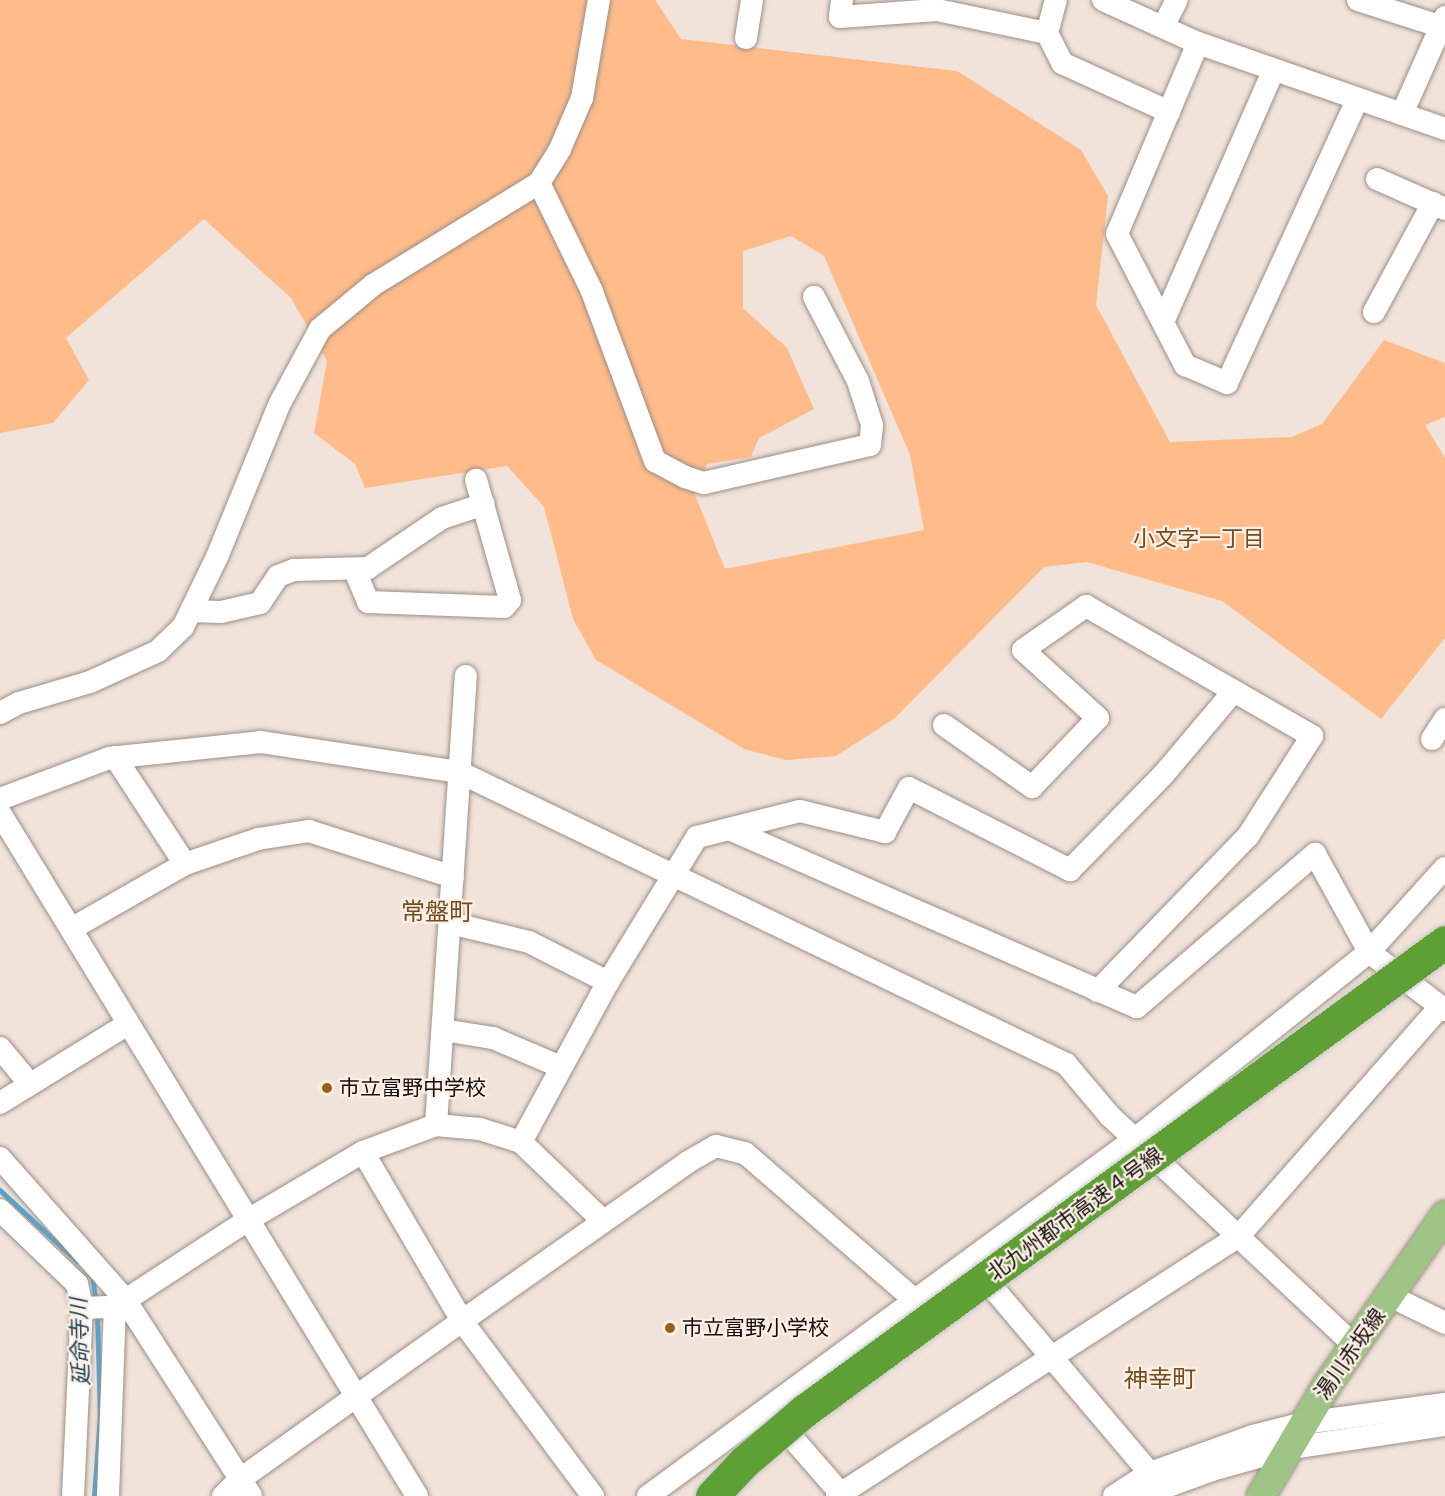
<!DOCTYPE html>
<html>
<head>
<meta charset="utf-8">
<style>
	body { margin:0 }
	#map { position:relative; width:1445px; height:1496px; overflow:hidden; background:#f1e3da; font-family:Figtree,"Noto Sans JP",sans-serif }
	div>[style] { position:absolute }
	.green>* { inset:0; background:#ffbb8a }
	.stream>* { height:4.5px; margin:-2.25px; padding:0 2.25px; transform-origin:2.25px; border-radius:2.25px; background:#50a5d8 }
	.roads { filter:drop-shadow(0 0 2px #9b8f86) drop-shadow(0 0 2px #9b8f86) }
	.minor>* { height:22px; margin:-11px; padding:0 11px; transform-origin:11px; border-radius:11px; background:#fff }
	.major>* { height:28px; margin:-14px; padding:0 14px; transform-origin:14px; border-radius:14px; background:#9ec586 }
	.bridges { filter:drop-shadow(0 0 2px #c6c5c4) drop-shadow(0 0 2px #c6c5c4) }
	.highway-bridge>* { height:33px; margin:-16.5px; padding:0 16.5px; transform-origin:16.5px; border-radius:16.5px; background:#5e9f36 }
	.dots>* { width:16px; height:16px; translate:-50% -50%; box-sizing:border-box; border:3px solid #fef0e7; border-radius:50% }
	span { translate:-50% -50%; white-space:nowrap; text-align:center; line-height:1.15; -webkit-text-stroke:4.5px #fef0e7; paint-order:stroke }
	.poi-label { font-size:21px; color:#100c09 }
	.left { translate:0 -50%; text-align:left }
	.street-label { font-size:21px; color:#100c09 }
	.neighbourhood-label { font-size:22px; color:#724c1d }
	.water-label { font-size:22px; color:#1e4258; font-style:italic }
	.quarter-label { font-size:24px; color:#724c1d }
</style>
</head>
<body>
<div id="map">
	<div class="green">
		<i style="clip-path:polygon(evenodd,0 0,655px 0,681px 39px,957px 71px,1081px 150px,1108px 196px,1096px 305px,1170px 442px,1291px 437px,1322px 424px,1384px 340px,1445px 363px,1445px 417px,1425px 425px,1445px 458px,1445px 638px,1381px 719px,1222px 601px,1087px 562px,1044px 567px,895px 718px,836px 756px,786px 760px,744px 749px,596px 660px,573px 619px,544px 507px,507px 466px,365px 488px,355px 464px,314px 433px,327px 361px,291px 298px,204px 219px,66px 338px,89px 380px,53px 423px,0 433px,0 0,791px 236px,824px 256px,910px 455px,924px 530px,725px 569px,695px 495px,707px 464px,751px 457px,759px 438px,814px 409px,787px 348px,743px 308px,743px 251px,791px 236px)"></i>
	</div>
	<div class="stream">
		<i style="left:0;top:1190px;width:105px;rotate:42.7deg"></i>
		<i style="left:93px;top:1279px;width:21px;rotate:82deg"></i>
		<i style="left:94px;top:1496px;width:80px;rotate:-85.7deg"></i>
		<i style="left:100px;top:1416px;width:102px;rotate:-91.7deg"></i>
	</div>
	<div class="roads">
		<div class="minor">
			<i style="left:842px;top:0;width:17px;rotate:97deg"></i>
			<i style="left:840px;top:17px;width:97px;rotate:-4.1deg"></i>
			<i style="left:937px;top:10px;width:112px;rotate:11.8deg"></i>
			<i style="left:1047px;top:33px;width:34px;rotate:-75deg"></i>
			<i style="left:1103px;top:0;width:104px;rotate:24.4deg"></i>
			<i style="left:1198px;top:43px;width:262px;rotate:19.2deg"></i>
			<i style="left:1358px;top:0;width:91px;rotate:17.8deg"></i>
			<i style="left:1163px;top:27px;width:30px;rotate:-63deg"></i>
			<i style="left:1047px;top:33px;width:34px;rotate:63deg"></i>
			<i style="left:1062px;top:63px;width:118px;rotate:24.6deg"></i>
			<i style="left:746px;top:38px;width:38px;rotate:-81deg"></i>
			<i style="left:1198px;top:43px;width:207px;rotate:113deg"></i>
			<i style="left:1117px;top:234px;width:148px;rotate:62.6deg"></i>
			<i style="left:1185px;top:365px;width:46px;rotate:23.2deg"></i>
			<i style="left:1227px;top:383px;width:311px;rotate:-65.3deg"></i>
			<i style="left:1402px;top:114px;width:106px;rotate:-66.1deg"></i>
			<i style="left:1377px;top:179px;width:74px;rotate:23.8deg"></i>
			<i style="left:539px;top:183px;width:118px;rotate:63.9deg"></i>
			<i style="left:591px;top:289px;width:184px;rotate:69.6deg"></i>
			<i style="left:655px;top:461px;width:34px;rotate:28deg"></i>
			<i style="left:685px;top:477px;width:20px;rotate:18deg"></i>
			<i style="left:704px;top:483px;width:170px;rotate:-12.9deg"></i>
			<i style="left:870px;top:445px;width:20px;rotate:-84deg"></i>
			<i style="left:872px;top:425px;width:46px;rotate:-107.7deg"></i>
			<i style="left:858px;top:381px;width:95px;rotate:-117.6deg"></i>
			<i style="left:1374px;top:312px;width:124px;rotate:-61.6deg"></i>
			<i style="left:1163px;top:322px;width:274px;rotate:-66.3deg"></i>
			<i style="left:355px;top:571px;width:34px;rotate:67deg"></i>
			<i style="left:368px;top:602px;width:136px;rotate:2.1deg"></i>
			<i style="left:504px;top:607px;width:9px;rotate:-49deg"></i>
			<i style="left:510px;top:600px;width:125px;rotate:-105.8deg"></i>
			<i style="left:192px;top:611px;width:29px;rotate:2deg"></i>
			<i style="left:221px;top:612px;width:40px;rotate:-13deg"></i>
			<i style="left:260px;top:603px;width:32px;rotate:-56deg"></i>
			<i style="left:278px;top:576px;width:17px;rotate:-21deg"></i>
			<i style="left:294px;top:570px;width:74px;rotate:-1.5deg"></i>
			<i style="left:368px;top:568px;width:89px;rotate:-34deg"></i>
			<i style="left:442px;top:518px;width:44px;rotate:-18.4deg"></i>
			<i style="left:0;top:713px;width:21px;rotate:-28deg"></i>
			<i style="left:19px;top:703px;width:74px;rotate:-16.5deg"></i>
			<i style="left:90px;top:682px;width:75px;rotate:-24.5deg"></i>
			<i style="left:158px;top:651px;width:35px;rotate:-44deg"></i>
			<i style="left:183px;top:627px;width:78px;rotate:-64.1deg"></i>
			<i style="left:217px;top:557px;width:166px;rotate:-67.8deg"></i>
			<i style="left:280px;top:403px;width:84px;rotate:-61.6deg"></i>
			<i style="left:320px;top:329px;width:69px;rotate:-39.7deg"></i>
			<i style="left:373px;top:285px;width:195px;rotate:-31.6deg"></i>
			<i style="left:539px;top:183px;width:40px;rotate:-58deg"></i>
			<i style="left:560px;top:149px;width:56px;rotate:-66.7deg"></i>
			<i style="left:582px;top:98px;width:99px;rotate:-80.2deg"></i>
			<i style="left:944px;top:725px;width:108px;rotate:35.2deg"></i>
			<i style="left:1032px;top:787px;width:95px;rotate:-46.3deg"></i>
			<i style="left:1098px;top:718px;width:101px;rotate:-137.8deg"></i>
			<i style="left:1023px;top:650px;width:77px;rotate:-34.9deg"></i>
			<i style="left:1086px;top:606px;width:261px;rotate:29.9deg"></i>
			<i style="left:1312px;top:736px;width:119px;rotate:122.6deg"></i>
			<i style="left:1248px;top:836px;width:216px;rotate:134.1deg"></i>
			<i style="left:1432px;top:739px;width:24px;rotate:-57deg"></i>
			<i style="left:115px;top:757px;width:128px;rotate:56.8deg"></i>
			<i style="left:0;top:799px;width:116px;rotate:-20.6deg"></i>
			<i style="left:109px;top:758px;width:153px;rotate:-6deg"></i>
			<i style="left:261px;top:742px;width:200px;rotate:8.6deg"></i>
			<i style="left:459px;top:772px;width:674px;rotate:25.69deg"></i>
			<i style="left:1066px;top:1064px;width:68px;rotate:49.8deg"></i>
			<i style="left:1110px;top:1116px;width:335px;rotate:43.2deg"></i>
			<i style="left:0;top:813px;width:800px;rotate:58.59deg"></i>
			<i style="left:729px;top:829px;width:445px;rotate:23.6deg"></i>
			<i style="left:1137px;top:1007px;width:235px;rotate:-40.7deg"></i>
			<i style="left:1315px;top:854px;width:112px;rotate:61.1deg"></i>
			<i style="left:1369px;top:952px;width:96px;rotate:37.3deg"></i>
			<i style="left:450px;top:923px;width:81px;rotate:13.5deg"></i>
			<i style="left:529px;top:942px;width:89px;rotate:26.9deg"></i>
			<i style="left:71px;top:929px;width:131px;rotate:-29.7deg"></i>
			<i style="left:185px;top:864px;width:77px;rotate:-18.9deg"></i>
			<i style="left:258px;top:839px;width:52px;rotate:-8.9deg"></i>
			<i style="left:309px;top:831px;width:151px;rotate:17.7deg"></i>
			<i style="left:443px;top:1030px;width:51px;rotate:9.1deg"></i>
			<i style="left:493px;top:1038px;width:74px;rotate:23.1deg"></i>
			<i style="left:0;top:1048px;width:47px;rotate:50.2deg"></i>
			<i style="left:0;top:1103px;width:150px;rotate:-31.7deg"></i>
			<i style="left:436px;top:1125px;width:450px;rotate:-86.2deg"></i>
			<i style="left:521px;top:1142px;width:182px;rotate:-61.5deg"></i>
			<i style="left:608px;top:982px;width:170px;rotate:-58.5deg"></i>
			<i style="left:697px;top:837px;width:106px;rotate:-14.2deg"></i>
			<i style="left:800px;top:811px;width:88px;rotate:13.9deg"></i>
			<i style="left:885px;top:832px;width:50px;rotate:-61.4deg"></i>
			<i style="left:909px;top:788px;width:181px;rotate:27deg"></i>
			<i style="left:1070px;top:870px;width:134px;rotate:-45.6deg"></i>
			<i style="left:1164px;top:774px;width:107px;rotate:-49.9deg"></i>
			<i style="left:363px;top:1152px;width:196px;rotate:59.6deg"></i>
			<i style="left:462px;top:1321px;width:219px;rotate:53.2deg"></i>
			<i style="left:0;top:1158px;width:187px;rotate:48.5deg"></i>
			<i style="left:124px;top:1298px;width:235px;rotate:57.3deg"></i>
			<i style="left:0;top:1210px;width:107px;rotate:43.9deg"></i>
			<i style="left:77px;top:1284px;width:25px;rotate:78deg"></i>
			<i style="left:976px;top:1268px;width:269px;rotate:49.7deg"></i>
			<i style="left:1390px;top:1296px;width:61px;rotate:26.1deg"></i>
			<i style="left:775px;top:1418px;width:103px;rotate:48.9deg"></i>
			<i style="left:73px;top:1496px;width:188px;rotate:-87.3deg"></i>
			<i style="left:82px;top:1308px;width:33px;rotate:-2deg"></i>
			<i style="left:115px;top:1307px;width:159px;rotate:-33.2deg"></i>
			<i style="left:248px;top:1220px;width:134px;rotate:-30.6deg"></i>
			<i style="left:363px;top:1152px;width:78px;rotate:-20.3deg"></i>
			<i style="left:436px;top:1125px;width:44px;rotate:5.2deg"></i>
			<i style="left:480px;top:1129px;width:43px;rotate:17.6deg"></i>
			<i style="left:521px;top:1142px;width:114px;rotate:43.9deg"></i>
			<i style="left:108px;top:1496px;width:189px;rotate:-87.9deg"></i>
			<i style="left:223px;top:1496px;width:23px;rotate:-45deg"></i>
			<i style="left:239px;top:1480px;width:274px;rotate:-35.5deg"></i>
			<i style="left:462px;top:1321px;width:276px;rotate:-35.1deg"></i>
			<i style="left:688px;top:1162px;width:32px;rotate:-30deg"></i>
			<i style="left:716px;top:1146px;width:30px;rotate:14deg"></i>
			<i style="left:745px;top:1153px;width:225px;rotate:40.9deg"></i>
			<i style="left:648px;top:1496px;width:605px;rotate:-36.26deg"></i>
			<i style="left:1136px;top:1138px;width:298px;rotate:-38.6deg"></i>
			<i style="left:1369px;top:952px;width:113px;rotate:-47.9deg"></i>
			<i style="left:837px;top:1496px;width:477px;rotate:-32.9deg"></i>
			<i style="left:1238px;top:1237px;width:306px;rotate:-48.7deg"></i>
			<i style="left:1114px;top:1496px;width:43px;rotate:-32.6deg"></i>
			<i style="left:1150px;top:1473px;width:109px;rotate:-19.8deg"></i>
			<i style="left:1253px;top:1436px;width:53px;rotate:-14.3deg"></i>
			<i style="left:1304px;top:1423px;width:142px;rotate:-7.7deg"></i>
			<i style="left:1141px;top:1496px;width:76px;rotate:-20.1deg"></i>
			<i style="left:1212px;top:1470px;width:82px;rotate:-15.6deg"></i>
			<i style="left:1291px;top:1448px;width:156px;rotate:-8.5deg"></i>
		</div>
		<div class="major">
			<i style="left:1261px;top:1496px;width:129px;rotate:-59.3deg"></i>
			<i style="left:1327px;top:1385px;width:207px;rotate:-55.2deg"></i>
		</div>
	</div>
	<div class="bridges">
		<div class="highway-bridge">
			<i style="left:712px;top:1496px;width:47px;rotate:-46.7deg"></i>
			<i style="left:744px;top:1462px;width:79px;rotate:-40.4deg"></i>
			<i style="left:804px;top:1411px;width:794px;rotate:-36.19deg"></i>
		</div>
	</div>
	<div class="dots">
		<i style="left:327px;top:1088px;background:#966117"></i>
		<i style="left:670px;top:1328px;background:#966117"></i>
	</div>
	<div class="poi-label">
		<span class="left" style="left:339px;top:1088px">市立富野中学校</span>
		<span class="left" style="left:682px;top:1328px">市立富野小学校</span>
	</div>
	<div class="street-label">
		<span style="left:1075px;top:1214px;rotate:-36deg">北九州都市高速４号線</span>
		<span style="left:1350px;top:1354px;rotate:-55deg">湯川赤坂線</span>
	</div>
	<div class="neighbourhood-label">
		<span style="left:1199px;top:539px">小文字一丁目</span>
	</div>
	<div class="water-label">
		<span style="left:80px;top:1342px;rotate:-92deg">延命寺川</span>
	</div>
	<div class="quarter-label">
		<span style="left:437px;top:912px">常盤町</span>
		<span style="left:1160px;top:1379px">神幸町</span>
	</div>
</div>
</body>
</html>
